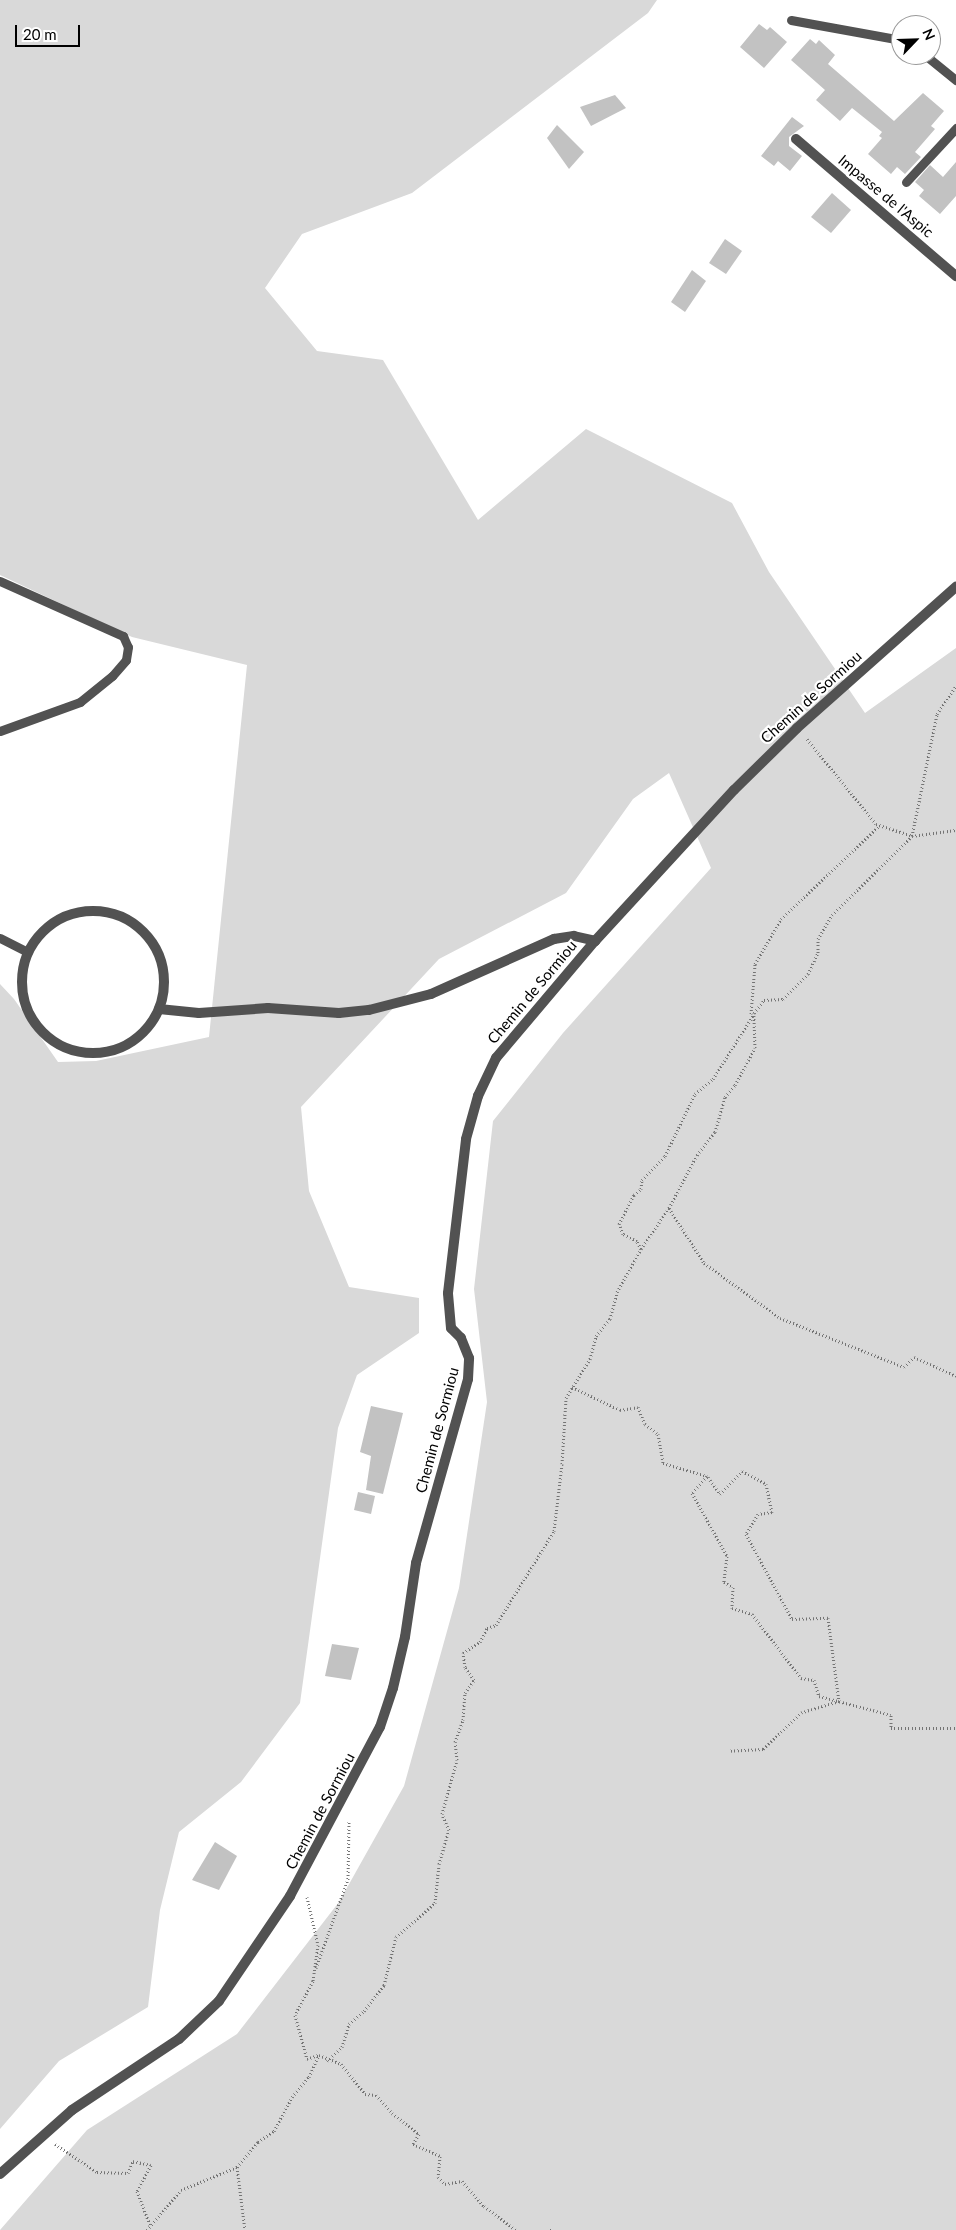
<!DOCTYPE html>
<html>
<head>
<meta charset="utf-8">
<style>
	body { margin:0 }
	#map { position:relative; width:956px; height:2230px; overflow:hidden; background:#fff; font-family:Lato,sans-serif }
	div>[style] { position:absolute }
	.green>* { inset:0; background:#d9d9d9 }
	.building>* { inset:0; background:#c2c2c2 }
	.path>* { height:3px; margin-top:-1.5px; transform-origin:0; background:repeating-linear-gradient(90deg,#747474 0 1px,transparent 0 3.5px) }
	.lane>* { height:9px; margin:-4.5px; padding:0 4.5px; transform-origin:4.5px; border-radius:4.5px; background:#525252 }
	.street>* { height:10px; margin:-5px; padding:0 5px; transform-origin:5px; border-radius:5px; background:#525252 }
	.street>.ring { margin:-5px; padding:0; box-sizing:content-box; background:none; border:10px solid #525252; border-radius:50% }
	span { translate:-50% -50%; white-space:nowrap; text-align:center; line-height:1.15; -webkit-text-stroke:4.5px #fff; paint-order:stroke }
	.street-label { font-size:15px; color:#000 }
	.north { position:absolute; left:891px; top:15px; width:50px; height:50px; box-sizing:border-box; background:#fff; border:1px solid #999; border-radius:50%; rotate:66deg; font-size:14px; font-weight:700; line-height:20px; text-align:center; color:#000 }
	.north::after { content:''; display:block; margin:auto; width:18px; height:22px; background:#000; clip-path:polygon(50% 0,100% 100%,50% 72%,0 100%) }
	.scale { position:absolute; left:15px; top:25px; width:65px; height:22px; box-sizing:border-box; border:2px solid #000; border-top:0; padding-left:6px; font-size:15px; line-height:18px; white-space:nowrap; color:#000; -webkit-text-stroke:4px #fff; paint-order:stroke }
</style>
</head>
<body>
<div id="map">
	<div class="green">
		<i style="clip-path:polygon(0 0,657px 0,648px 13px,412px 193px,302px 234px,265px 288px,317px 351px,383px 360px,478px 520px,586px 429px,732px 503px,769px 572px,865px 713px,956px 648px,956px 2230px,0 2230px,87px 2130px,237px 2034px,339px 1902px,404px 1786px,459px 1588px,487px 1402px,474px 1289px,493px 1121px,563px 1033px,711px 868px,669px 773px,633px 799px,566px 893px,439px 959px,301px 1107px,309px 1191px,349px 1287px,419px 1298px,419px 1333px,357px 1375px,338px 1428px,300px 1703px,241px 1782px,179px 1832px,160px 1910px,148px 2007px,59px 2061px,0 2129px,0 984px,14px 999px,58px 1062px,96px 1061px,209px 1037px,247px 665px,132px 637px,0 575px)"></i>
	</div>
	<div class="building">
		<i style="clip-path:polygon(759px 24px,767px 30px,770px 27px,787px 42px,764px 68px,740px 47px)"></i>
		<i style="clip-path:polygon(810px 39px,816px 44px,819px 40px,835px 55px,828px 64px,894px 121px,923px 93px,944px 111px,931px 126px,935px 129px,915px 152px,921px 157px,905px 174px,897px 167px,891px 174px,868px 154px,882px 138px,879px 136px,882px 132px,852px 108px,840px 121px,816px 100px,825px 90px,791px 60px)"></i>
		<i style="clip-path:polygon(615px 95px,626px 108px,591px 126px,580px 107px)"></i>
		<i style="clip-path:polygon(792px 117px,804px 126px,789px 137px,789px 146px,802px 156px,790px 171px,778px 161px,774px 166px,761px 156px)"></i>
		<i style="clip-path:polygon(557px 125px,584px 152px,569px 169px,547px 138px)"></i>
		<i style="clip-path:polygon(956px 162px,956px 196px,940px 214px,919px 196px,924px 190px,915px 182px,930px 165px,943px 177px)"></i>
		<i style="clip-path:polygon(832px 193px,851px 210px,831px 233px,811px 217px)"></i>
		<i style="clip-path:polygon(725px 239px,742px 251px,726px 274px,709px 263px)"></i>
		<i style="clip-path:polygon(692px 270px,706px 281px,685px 312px,671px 302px)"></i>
		<i style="clip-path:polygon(371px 1406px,403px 1413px,383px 1494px,366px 1490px,371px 1456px,360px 1452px)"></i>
		<i style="clip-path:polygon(358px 1492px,375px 1496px,371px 1514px,354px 1510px)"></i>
		<i style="clip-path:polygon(332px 1644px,359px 1648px,351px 1680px,325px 1676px)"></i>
		<i style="clip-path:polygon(215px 1842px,237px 1856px,219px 1890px,192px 1880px)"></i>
	</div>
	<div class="path">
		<i style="left:807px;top:739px;width:109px;rotate:50.9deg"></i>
		<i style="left:876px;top:824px;width:38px;rotate:18deg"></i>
		<i style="left:912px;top:836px;width:44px;rotate:-7.8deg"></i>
		<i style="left:751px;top:1014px;width:50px;rotate:-85.4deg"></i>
		<i style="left:755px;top:964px;width:52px;rotate:-60deg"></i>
		<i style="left:781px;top:919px;width:135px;rotate:-43.5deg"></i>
		<i style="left:669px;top:1208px;width:65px;rotate:57.5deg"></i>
		<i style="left:704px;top:1263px;width:94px;rotate:35.9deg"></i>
		<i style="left:780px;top:1318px;width:133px;rotate:21.6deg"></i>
		<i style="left:904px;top:1367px;width:14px;rotate:-45deg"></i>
		<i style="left:914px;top:1357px;width:46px;rotate:24.3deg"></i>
		<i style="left:641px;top:1249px;width:9px;rotate:-117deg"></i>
		<i style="left:637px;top:1241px;width:16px;rotate:-153deg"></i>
		<i style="left:623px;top:1234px;width:11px;rotate:-112deg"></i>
		<i style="left:619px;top:1224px;width:33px;rotate:-63deg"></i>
		<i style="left:634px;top:1195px;width:9px;rotate:-41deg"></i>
		<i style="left:641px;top:1189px;width:9px;rotate:-84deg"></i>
		<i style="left:642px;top:1180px;width:33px;rotate:-46deg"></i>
		<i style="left:665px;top:1156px;width:69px;rotate:-64.2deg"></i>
		<i style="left:695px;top:1094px;width:23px;rotate:-40deg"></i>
		<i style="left:713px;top:1079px;width:77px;rotate:-57.8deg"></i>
		<i style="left:572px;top:1387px;width:53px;rotate:25.6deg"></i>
		<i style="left:620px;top:1410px;width:18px;rotate:-9deg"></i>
		<i style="left:638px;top:1407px;width:18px;rotate:68deg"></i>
		<i style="left:645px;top:1424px;width:16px;rotate:38deg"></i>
		<i style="left:658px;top:1434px;width:29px;rotate:80deg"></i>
		<i style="left:663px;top:1463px;width:46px;rotate:16.5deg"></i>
		<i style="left:707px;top:1476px;width:23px;rotate:131deg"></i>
		<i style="left:692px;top:1493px;width:72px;rotate:60.9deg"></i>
		<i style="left:727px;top:1556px;width:26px;rotate:97deg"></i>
		<i style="left:724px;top:1582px;width:10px;rotate:29deg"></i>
		<i style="left:733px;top:1587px;width:21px;rotate:93deg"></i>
		<i style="left:732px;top:1608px;width:21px;rotate:17deg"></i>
		<i style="left:752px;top:1614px;width:81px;rotate:52.6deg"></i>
		<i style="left:801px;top:1678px;width:13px;rotate:9deg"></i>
		<i style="left:814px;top:1680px;width:17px;rotate:73deg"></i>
		<i style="left:819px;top:1696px;width:74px;rotate:14.8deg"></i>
		<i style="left:891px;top:1715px;width:13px;rotate:90deg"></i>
		<i style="left:891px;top:1728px;width:65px"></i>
		<i style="left:708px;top:1477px;width:21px;rotate:55deg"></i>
		<i style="left:720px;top:1494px;width:32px;rotate:-46deg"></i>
		<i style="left:742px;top:1471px;width:27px;rotate:28deg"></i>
		<i style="left:766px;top:1484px;width:29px;rotate:78deg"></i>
		<i style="left:772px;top:1512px;width:14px;rotate:172deg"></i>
		<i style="left:758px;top:1514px;width:23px;rotate:121deg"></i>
		<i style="left:746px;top:1534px;width:97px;rotate:61.6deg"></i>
		<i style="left:792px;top:1619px;width:36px;rotate:-2deg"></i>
		<i style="left:828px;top:1618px;width:84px;rotate:82.5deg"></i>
		<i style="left:839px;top:1701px;width:39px;rotate:163deg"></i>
		<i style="left:802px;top:1712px;width:54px;rotate:136.5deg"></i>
		<i style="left:763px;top:1749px;width:34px;rotate:177deg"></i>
		<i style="left:307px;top:1897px;width:49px;rotate:77.1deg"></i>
		<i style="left:318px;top:1945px;width:36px;rotate:98deg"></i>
		<i style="left:313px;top:1981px;width:38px;rotate:118deg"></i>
		<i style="left:295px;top:2015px;width:46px;rotate:74.7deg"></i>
		<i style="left:307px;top:2059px;width:12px;rotate:-20deg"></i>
		<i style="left:316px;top:1968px;width:95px;rotate:-70.2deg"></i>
		<i style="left:348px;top:1879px;width:59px;rotate:-89deg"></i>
		<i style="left:319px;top:2055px;width:24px;rotate:22deg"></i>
		<i style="left:341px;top:2064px;width:38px;rotate:51deg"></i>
		<i style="left:365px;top:2094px;width:11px;rotate:5deg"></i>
		<i style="left:376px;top:2095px;width:24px;rotate:48deg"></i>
		<i style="left:392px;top:2113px;width:34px;rotate:38deg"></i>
		<i style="left:419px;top:2134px;width:12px;rotate:121deg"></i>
		<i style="left:413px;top:2144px;width:30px;rotate:24deg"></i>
		<i style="left:440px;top:2156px;width:21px;rotate:95deg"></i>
		<i style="left:438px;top:2177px;width:10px;rotate:45deg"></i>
		<i style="left:445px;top:2184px;width:17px;rotate:-10deg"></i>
		<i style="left:462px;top:2181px;width:33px;rotate:49deg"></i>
		<i style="left:484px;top:2206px;width:40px;rotate:37deg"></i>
		<i style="left:327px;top:2061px;width:21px;rotate:-43deg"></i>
		<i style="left:342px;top:2047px;width:24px;rotate:-73deg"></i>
		<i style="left:349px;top:2024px;width:20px;rotate:-41deg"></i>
		<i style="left:364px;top:2011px;width:33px;rotate:-52deg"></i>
		<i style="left:384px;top:1985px;width:49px;rotate:-76deg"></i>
		<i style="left:396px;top:1937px;width:52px;rotate:-41.1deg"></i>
		<i style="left:435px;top:1903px;width:39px;rotate:-84deg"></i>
		<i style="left:439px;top:1864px;width:35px;rotate:-74deg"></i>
		<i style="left:449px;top:1830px;width:17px;rotate:-114deg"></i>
		<i style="left:442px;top:1814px;width:56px;rotate:-74.5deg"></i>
		<i style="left:457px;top:1760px;width:18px;rotate:-96deg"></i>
		<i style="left:455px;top:1742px;width:23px;rotate:-70deg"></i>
		<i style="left:463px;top:1720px;width:27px;rotate:-86deg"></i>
		<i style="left:465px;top:1693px;width:16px;rotate:-55deg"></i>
		<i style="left:474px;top:1680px;width:16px;rotate:-125deg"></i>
		<i style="left:465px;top:1667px;width:14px;rotate:-98deg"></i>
		<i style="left:463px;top:1653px;width:20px;rotate:-33deg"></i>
		<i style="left:480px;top:1642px;width:16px;rotate:-63deg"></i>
		<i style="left:487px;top:1628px;width:9px;rotate:-18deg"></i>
		<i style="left:496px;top:1625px;width:110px;rotate:-58.3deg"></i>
		<i style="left:554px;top:1531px;width:67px;rotate:-83.2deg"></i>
		<i style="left:562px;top:1464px;width:66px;rotate:-86.5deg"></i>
		<i style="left:566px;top:1398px;width:46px;rotate:-58.4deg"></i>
		<i style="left:590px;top:1359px;width:24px;rotate:-75deg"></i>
		<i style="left:596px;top:1336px;width:22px;rotate:-51deg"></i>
		<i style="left:610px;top:1319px;width:28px;rotate:-75deg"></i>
		<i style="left:617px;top:1292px;width:49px;rotate:-60.8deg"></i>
		<i style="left:641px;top:1249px;width:50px;rotate:-55.7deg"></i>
		<i style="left:669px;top:1208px;width:60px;rotate:-62.2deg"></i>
		<i style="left:697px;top:1155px;width:29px;rotate:-52deg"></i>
		<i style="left:715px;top:1132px;width:36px;rotate:-74deg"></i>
		<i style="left:725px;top:1097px;width:16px;rotate:-50deg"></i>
		<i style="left:735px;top:1085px;width:42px;rotate:-61.6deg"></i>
		<i style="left:755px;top:1048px;width:35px;rotate:-92deg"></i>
		<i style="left:754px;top:1013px;width:16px;rotate:-52deg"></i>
		<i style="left:764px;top:1000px;width:19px;rotate:-3deg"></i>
		<i style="left:783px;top:999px;width:35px;rotate:-45deg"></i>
		<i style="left:808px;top:974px;width:23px;rotate:-65deg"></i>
		<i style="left:818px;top:953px;width:14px;rotate:-90deg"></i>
		<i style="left:818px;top:939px;width:28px;rotate:-60deg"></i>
		<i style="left:832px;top:915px;width:112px;rotate:-44.6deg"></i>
		<i style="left:912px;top:836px;width:125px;rotate:-78.4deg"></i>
		<i style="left:937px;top:714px;width:34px;rotate:-56deg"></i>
		<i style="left:55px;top:2144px;width:50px;rotate:33.7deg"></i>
		<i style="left:97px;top:2172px;width:31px;rotate:2deg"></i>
		<i style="left:128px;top:2173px;width:13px;rotate:-67deg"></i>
		<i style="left:133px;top:2161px;width:18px;rotate:13deg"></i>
		<i style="left:151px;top:2165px;width:30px;rotate:118deg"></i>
		<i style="left:137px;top:2191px;width:36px;rotate:69deg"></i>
		<i style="left:237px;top:2167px;width:64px;rotate:82.8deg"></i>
		<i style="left:147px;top:2230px;width:52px;rotate:-49.6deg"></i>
		<i style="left:181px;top:2190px;width:61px;rotate:-22.3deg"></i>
		<i style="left:237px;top:2167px;width:33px;rotate:-50deg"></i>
		<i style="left:258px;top:2142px;width:19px;rotate:-35deg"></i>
		<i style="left:274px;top:2131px;width:38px;rotate:-62deg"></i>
		<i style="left:292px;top:2097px;width:26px;rotate:-50deg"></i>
		<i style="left:309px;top:2077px;width:24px;rotate:-66deg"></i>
		<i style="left:550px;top:2230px;width:2px"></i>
	</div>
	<div class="lane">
		<i style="left:791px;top:20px;width:112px;rotate:10.3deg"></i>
		<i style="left:925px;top:55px;width:40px;rotate:39deg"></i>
		<i style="left:906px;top:182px;width:74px;rotate:-47.2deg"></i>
		<i style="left:0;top:581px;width:135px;rotate:24.1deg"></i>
		<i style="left:123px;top:636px;width:12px;rotate:66deg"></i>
		<i style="left:128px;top:647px;width:13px;rotate:99deg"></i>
		<i style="left:126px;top:660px;width:21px;rotate:131deg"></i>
		<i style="left:112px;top:676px;width:41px;rotate:140.9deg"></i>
		<i style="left:80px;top:702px;width:85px;rotate:160.1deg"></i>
		<i style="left:0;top:938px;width:31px;rotate:27deg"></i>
	</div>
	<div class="street">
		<i style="left:796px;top:139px;width:211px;rotate:40.6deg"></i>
		<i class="ring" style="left:22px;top:911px;width:132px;height:132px"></i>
		<i style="left:159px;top:1009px;width:40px;rotate:5.7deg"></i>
		<i style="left:199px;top:1013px;width:69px;rotate:-4.1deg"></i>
		<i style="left:268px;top:1008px;width:71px;rotate:4deg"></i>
		<i style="left:339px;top:1013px;width:30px;rotate:-6deg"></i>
		<i style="left:369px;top:1010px;width:64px;rotate:-14.5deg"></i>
		<i style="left:431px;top:994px;width:135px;rotate:-24.1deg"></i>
		<i style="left:554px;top:939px;width:20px;rotate:-9deg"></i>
		<i style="left:574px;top:936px;width:22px;rotate:13deg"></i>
		<i style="left:0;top:2174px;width:96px;rotate:-41.6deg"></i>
		<i style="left:72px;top:2110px;width:128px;rotate:-33.6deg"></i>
		<i style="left:179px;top:2039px;width:55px;rotate:-43.5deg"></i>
		<i style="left:219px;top:2001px;width:127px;rotate:-55.9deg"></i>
		<i style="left:290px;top:1896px;width:191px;rotate:-62deg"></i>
		<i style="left:380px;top:1727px;width:41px;rotate:-71.6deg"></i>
		<i style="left:393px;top:1688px;width:52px;rotate:-76.8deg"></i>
		<i style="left:405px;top:1637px;width:75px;rotate:-81.5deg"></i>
		<i style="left:416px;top:1563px;width:191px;rotate:-74.2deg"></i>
		<i style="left:468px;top:1379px;width:21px;rotate:-87deg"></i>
		<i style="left:469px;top:1358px;width:22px;rotate:-112deg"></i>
		<i style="left:461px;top:1338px;width:14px;rotate:-135deg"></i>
		<i style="left:451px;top:1328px;width:35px;rotate:-95deg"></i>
		<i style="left:448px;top:1293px;width:155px;rotate:-83.3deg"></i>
		<i style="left:466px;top:1139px;width:45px;rotate:-74.4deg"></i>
		<i style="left:478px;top:1096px;width:42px;rotate:-64.7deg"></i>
		<i style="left:496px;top:1058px;width:153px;rotate:-49.8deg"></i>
		<i style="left:595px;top:941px;width:205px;rotate:-47.4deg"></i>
		<i style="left:734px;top:790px;width:88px;rotate:-44.5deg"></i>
		<i style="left:797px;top:728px;width:213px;rotate:-41.6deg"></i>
	</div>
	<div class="street-label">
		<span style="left:886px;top:196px;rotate:40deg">Impasse de l'Aspic</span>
		<span style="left:811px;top:697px;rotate:-42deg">Chemin de Sormiou</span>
		<span style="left:532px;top:992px;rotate:-50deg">Chemin de Sormiou</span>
		<span style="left:437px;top:1430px;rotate:-75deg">Chemin de Sormiou</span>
		<span style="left:320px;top:1811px;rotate:-62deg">Chemin de Sormiou</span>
	</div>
	<div class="north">N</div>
	<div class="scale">20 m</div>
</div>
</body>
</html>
